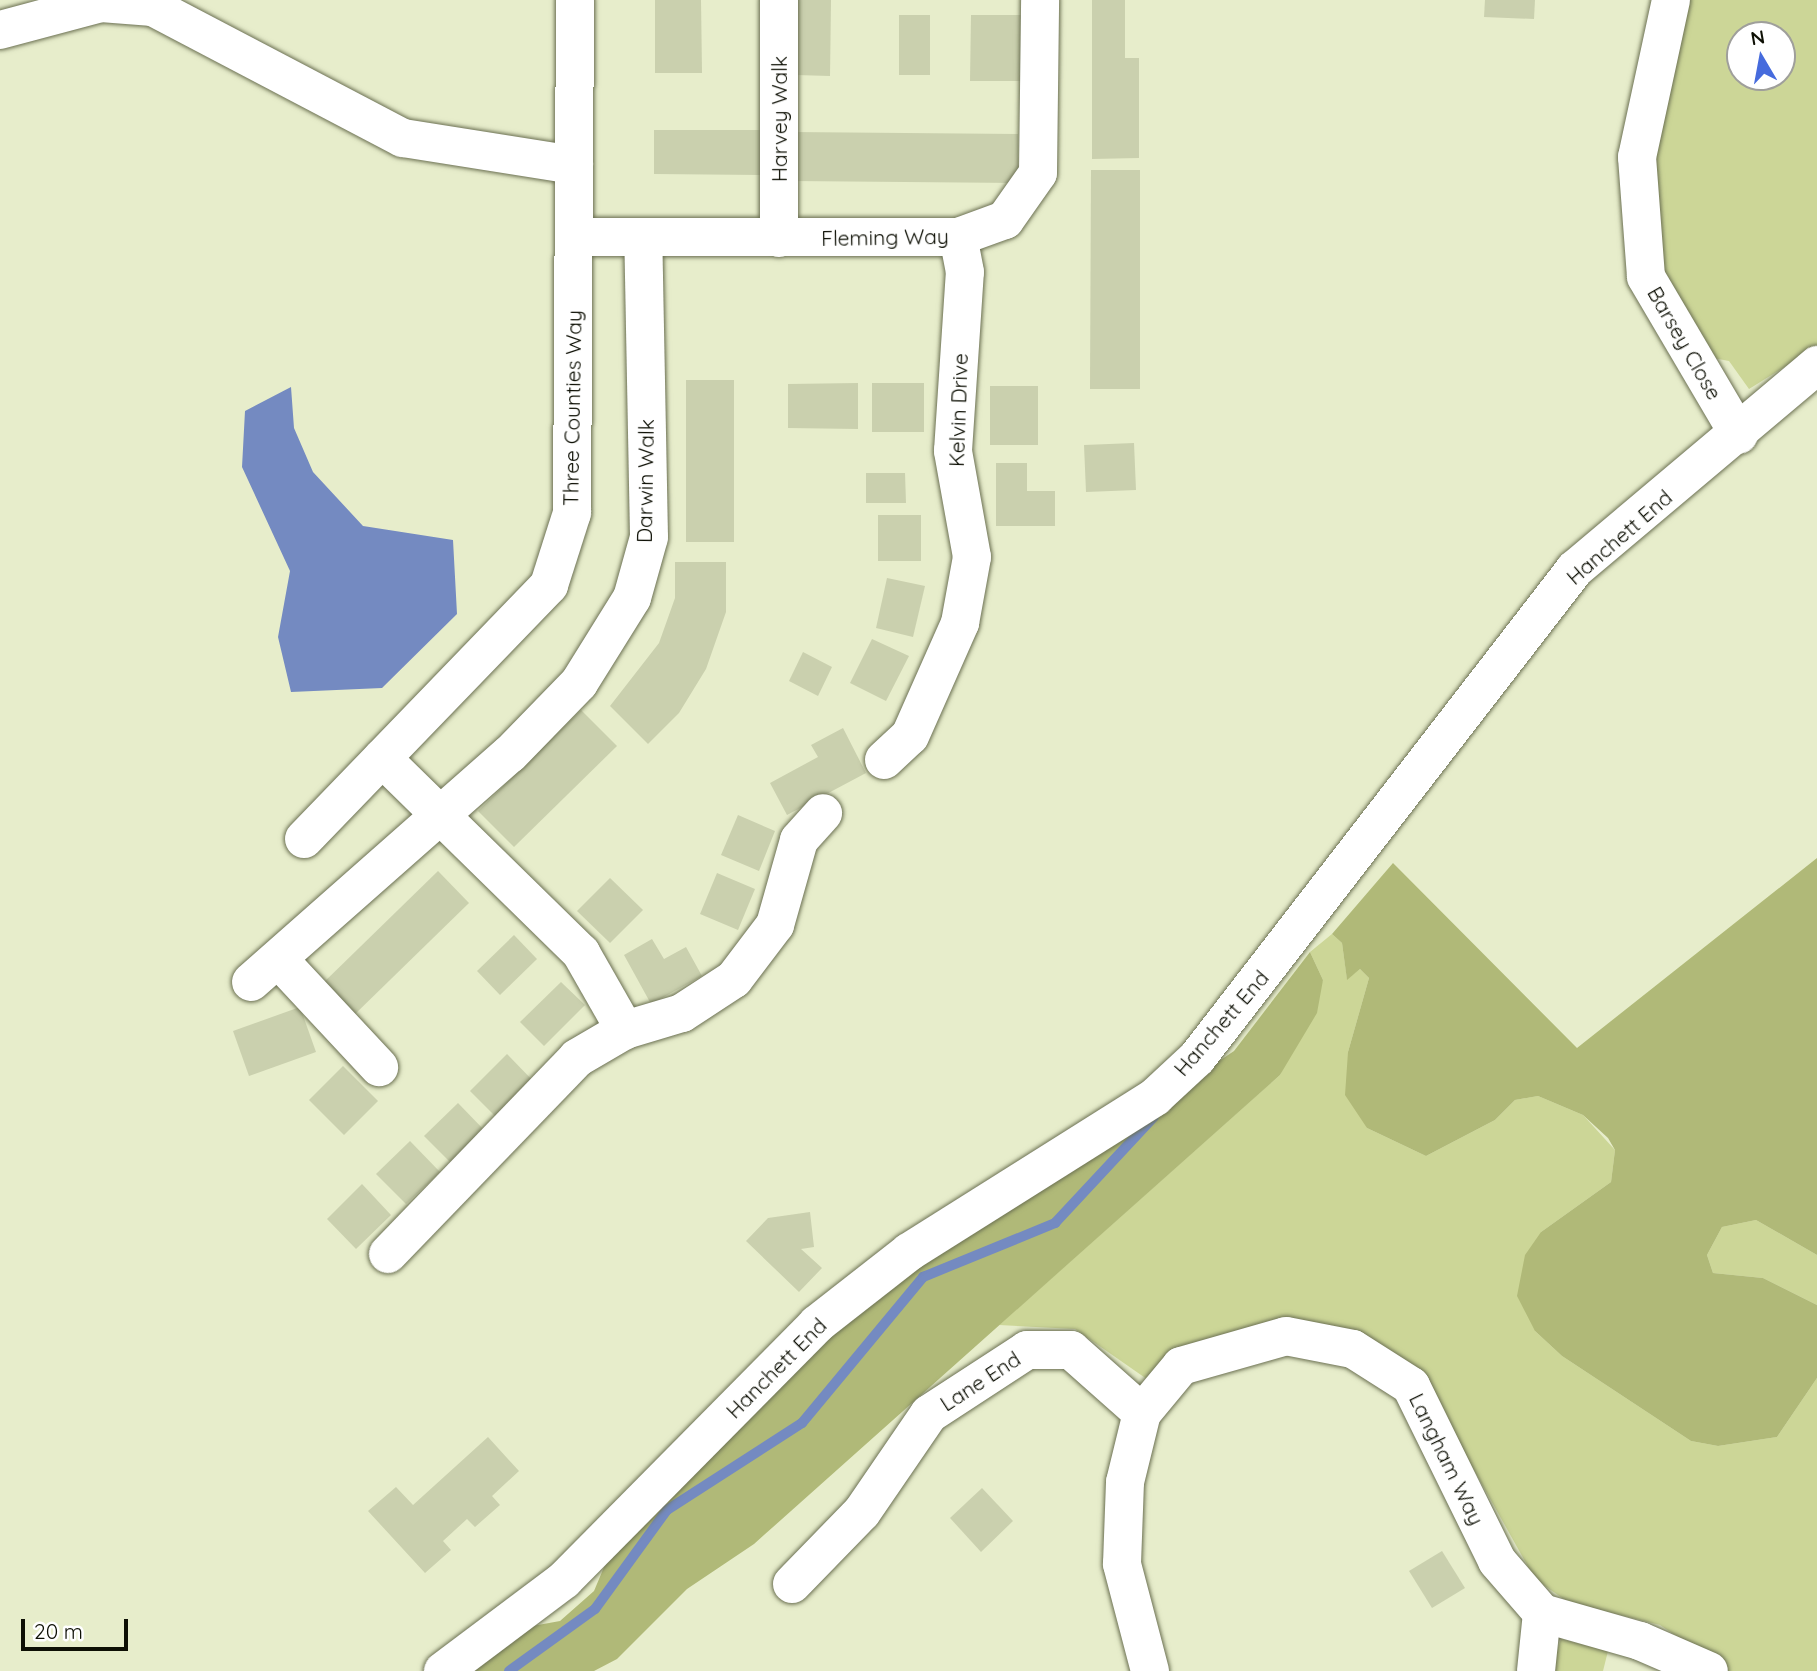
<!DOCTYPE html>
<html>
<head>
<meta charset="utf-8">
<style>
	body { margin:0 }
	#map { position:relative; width:1817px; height:1671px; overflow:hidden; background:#e7edcb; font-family:Quicksand,sans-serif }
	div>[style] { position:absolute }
	.green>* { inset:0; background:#ccd697 }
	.forest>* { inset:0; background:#b0b978 }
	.water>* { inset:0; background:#748ac1 }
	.stream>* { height:10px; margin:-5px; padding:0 5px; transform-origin:5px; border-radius:5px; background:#748ac1 }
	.building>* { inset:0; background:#cad0ae }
	.roads { filter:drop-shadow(0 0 2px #6b7052) drop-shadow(0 0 2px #6b7052) }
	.minor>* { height:38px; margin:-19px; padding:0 19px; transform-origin:19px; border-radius:19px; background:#fff }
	span { translate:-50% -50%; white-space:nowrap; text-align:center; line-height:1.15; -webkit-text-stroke:5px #fff; paint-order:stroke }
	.street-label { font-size:21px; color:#0e1005 }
	.north { position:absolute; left:1726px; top:21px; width:70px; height:70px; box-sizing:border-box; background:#fff; border:2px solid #9f9f9b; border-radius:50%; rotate:350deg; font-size:19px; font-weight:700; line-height:28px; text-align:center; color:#0e1005 }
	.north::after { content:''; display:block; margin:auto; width:24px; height:32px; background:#466bdd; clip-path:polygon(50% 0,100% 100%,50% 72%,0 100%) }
	.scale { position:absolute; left:21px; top:1619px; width:107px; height:32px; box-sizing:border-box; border:4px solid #0e1005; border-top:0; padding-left:9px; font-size:21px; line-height:24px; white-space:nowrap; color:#0e1005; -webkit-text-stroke:5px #fff; paint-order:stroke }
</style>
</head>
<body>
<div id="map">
	<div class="green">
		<i style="clip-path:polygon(evenodd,1685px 0,1817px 0,1817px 347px,1749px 389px,1729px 361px,1708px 357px,1657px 266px,1651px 160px,1685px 0,1740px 35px,1782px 35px,1782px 77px,1740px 77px,1740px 35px)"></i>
		<i style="clip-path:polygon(1332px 934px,1342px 943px,1347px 979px,1360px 969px,1369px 978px,1348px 1052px,1367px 1128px,1426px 1156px,1495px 1120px,1515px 1100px,1538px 1096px,1583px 1115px,1615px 1150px,1611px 1182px,1541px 1232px,1535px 1331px,1562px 1356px,1691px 1441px,1718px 1446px,1777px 1437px,1817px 1378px,1817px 1671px,1728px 1671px,1660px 1625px,1568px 1602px,1535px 1579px,1432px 1395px,1356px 1337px,1154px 1384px,1075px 1329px,999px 1325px,1280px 1075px,1323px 980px,1310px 952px)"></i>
		<i style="clip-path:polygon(1756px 1220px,1817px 1255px,1817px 1305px,1763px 1278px,1713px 1273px,1707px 1255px,1722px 1227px)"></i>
		<i style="clip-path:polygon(1561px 1639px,1608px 1651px,1603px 1671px,1550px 1671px)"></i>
	</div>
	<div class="forest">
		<i style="clip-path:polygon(1817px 858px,1817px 1255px,1756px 1220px,1722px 1227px,1707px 1255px,1713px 1273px,1763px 1278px,1817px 1305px,1817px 1378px,1777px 1437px,1718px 1446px,1691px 1441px,1562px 1356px,1535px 1331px,1517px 1296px,1525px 1255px,1541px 1232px,1611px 1182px,1615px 1150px,1608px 1138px,1583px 1115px,1538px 1096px,1515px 1100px,1495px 1120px,1426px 1156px,1367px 1128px,1345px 1095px,1348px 1052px,1369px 978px,1360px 969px,1347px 980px,1342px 943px,1332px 934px,1393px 863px,1577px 1048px)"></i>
		<i style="clip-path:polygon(1310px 952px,1323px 980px,1317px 1013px,1280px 1075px,754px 1544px,687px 1589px,617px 1659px,594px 1671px,469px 1671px,527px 1627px,560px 1621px,594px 1591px,607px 1560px,880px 1289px,1234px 1051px)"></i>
	</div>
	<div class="water">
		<i style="clip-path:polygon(291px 387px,294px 428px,313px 472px,363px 526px,453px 540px,457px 614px,382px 688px,291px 692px,278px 637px,290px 571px,242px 467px,245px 411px)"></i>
	</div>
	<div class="stream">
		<i style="left:509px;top:1671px;width:106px;rotate:-35.8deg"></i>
		<i style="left:595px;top:1609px;width:122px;rotate:-54deg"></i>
		<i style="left:667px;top:1510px;width:161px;rotate:-32.8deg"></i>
		<i style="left:802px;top:1423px;width:190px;rotate:-50.3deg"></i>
		<i style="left:923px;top:1277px;width:143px;rotate:-22.2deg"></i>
		<i style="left:1055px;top:1223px;width:145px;rotate:-47deg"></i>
	</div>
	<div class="building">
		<i style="clip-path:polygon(655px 0,701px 0,702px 73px,655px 73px)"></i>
		<i style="clip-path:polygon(796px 0,831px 0,830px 76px,796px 75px)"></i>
		<i style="clip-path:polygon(1092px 0,1125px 0,1125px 58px,1139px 58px,1139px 158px,1092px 159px)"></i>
		<i style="clip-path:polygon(1485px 0,1535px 0,1534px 19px,1484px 17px)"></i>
		<i style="clip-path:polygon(899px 15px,930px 15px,930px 75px,899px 75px)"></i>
		<i style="clip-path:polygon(971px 15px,1021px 15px,1021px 81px,970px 81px)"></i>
		<i style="clip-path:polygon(654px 130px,762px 130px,761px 175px,654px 174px)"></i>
		<i style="clip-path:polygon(792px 132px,1018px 134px,1018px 183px,792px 181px)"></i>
		<i style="clip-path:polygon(1091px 170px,1140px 170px,1140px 389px,1090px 389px)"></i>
		<i style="clip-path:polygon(686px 380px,734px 380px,734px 542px,686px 542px)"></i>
		<i style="clip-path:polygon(858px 383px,858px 429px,788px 428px,788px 384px)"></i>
		<i style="clip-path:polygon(872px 383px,924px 383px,924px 432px,872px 432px)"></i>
		<i style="clip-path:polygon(990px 386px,1038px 386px,1038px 445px,990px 445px)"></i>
		<i style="clip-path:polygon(1134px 443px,1136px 490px,1086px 492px,1084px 445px)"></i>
		<i style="clip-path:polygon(996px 463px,1027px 463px,1027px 491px,1055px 491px,1055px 526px,996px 526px)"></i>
		<i style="clip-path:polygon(866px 473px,905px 473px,906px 503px,866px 503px)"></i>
		<i style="clip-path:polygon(878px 515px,921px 515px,921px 561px,878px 561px)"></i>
		<i style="clip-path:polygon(675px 562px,726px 562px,726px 612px,706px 669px,679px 713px,648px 744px,610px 706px,659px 643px,675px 598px)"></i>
		<i style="clip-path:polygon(887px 578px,925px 586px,913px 637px,876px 628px)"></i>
		<i style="clip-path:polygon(872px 639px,909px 656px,886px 701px,850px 683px)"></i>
		<i style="clip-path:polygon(803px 652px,832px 667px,818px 696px,789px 681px)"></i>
		<i style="clip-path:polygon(581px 710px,617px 746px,514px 847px,478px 811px)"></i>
		<i style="clip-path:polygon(843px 728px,866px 773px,787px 815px,770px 783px,818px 757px,811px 745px)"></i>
		<i style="clip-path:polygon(738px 815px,775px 831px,759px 871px,721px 855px)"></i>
		<i style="clip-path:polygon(438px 871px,469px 903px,351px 1018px,320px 986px)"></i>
		<i style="clip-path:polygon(717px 873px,755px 889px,738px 930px,700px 914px)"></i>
		<i style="clip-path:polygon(610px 878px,643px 910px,610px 943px,577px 911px)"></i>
		<i style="clip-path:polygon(514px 935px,537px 959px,500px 995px,477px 971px)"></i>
		<i style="clip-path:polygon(652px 939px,664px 959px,686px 947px,702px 976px,651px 1004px,624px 955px)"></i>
		<i style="clip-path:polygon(561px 982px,585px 1005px,544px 1046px,520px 1022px)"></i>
		<i style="clip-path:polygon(300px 1007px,316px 1052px,249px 1076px,233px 1031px)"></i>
		<i style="clip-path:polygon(507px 1054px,538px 1086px,501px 1122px,470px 1091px)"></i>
		<i style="clip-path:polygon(343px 1066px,378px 1101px,344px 1135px,309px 1100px)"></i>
		<i style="clip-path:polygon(458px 1103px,487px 1133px,454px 1166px,424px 1136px)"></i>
		<i style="clip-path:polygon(410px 1141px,440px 1172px,406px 1204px,376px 1174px)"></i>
		<i style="clip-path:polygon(362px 1184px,391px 1215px,356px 1249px,327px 1219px)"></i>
		<i style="clip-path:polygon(810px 1212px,814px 1247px,801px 1249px,822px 1268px,799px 1292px,746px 1241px,768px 1218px)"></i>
		<i style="clip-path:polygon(488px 1437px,519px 1471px,492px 1496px,500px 1505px,475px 1527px,467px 1519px,443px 1541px,451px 1550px,425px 1573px,368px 1511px,396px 1487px,413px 1505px)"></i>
		<i style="clip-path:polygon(982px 1488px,1013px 1521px,981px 1552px,950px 1518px)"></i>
		<i style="clip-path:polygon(1442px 1551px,1465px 1588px,1432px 1608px,1409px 1571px)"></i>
	</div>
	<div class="roads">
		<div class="minor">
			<i style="left:779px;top:0;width:238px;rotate:90deg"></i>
			<i style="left:1671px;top:0;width:161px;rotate:102.2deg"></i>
			<i style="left:1637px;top:157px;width:120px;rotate:85.7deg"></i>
			<i style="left:1646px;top:277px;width:183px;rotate:59.5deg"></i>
			<i style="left:0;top:30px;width:105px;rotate:-15deg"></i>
			<i style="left:101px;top:3px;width:52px;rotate:4.4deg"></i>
			<i style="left:153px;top:7px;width:282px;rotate:27.7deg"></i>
			<i style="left:403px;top:138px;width:173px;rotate:9deg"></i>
			<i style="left:574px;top:237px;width:384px"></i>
			<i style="left:958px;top:237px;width:50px;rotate:-19.9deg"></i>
			<i style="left:1005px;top:220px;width:57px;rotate:-54.9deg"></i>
			<i style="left:1038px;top:173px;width:173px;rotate:-89.3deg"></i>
			<i style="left:382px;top:758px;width:279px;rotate:44.4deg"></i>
			<i style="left:581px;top:953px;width:89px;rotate:60.3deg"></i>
			<i style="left:884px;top:760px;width:35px;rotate:-43deg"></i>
			<i style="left:910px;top:736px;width:124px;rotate:-66.1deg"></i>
			<i style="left:960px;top:623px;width:67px;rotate:-79.7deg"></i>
			<i style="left:972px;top:557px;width:108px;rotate:-100.2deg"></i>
			<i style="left:953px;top:451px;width:179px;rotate:-86.2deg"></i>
			<i style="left:965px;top:272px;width:36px;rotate:-101deg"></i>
			<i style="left:304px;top:839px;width:353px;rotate:-46deg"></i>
			<i style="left:549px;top:585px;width:76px;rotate:-72.3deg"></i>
			<i style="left:572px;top:513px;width:513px;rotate:-89.66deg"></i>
			<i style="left:281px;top:962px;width:144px;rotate:47deg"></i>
			<i style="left:251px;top:982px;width:345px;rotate:-41.4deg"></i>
			<i style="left:510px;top:754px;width:99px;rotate:-45.8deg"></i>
			<i style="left:579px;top:683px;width:100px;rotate:-58.1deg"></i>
			<i style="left:632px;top:598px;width:63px;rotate:-74.4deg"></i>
			<i style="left:649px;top:537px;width:299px;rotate:-91.1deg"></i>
			<i style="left:388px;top:1254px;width:272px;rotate:-46deg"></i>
			<i style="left:577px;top:1058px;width:56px;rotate:-30.3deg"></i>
			<i style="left:625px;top:1030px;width:59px;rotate:-16.6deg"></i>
			<i style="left:682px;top:1013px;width:62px;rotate:-33.2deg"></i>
			<i style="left:734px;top:979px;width:68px;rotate:-52.8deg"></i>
			<i style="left:775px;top:925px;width:88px;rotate:-74.2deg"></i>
			<i style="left:799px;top:840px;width:36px;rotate:-48deg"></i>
			<i style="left:792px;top:1584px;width:100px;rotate:-45.8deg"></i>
			<i style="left:862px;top:1512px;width:119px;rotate:-55.6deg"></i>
			<i style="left:929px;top:1414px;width:117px;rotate:-33.1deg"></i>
			<i style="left:1027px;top:1350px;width:44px"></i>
			<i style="left:1071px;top:1350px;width:95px;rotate:41.6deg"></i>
			<i style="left:443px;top:1671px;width:151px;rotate:-36.9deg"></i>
			<i style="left:564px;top:1580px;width:360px;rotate:-45.3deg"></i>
			<i style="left:817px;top:1324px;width:117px;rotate:-38deg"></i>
			<i style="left:909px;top:1252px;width:291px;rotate:-32.2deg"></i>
			<i style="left:1155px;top:1097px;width:57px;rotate:-42.9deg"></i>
			<i style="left:1197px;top:1058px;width:618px;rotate:-52.3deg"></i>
			<i style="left:1575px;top:569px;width:317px;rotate:-40.1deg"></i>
			<i style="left:1150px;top:1671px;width:111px;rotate:-104.7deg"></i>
			<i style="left:1122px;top:1564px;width:82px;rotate:-87.9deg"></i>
			<i style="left:1125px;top:1482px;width:71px;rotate:-76.2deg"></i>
			<i style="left:1142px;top:1413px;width:61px;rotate:-50.3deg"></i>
			<i style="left:1181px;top:1366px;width:109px;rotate:-15.9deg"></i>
			<i style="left:1286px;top:1336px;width:68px;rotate:11deg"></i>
			<i style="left:1353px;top:1349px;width:69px;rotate:32.5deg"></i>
			<i style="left:1411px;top:1386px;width:195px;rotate:63.8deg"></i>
			<i style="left:1497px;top:1561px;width:69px;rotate:49.1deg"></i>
			<i style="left:1542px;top:1613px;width:102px;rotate:15.9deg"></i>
			<i style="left:1640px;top:1641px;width:75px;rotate:23.5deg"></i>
			<i style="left:1536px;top:1671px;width:58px;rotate:-84.1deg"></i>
		</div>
	</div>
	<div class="street-label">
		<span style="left:779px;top:119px;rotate:-90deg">Harvey Walk</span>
		<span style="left:885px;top:237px;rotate:-1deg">Fleming Way</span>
		<span style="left:1685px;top:343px;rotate:60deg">Barsey Close</span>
		<span style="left:572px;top:408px;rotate:-89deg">Three Counties Way</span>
		<span style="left:958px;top:410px;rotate:-88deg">Kelvin Drive</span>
		<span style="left:645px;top:481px;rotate:-89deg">Darwin Walk</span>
		<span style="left:1619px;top:537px;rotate:-41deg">Hanchett End</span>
		<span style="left:1221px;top:1023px;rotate:-49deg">Hanchett End</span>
		<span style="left:776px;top:1368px;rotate:-45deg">Hanchett End</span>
		<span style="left:980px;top:1381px;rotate:-33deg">Lane End</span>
		<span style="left:1447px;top:1459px;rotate:64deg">Langham Way</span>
	</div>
	<div class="north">N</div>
	<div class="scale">20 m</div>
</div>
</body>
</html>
